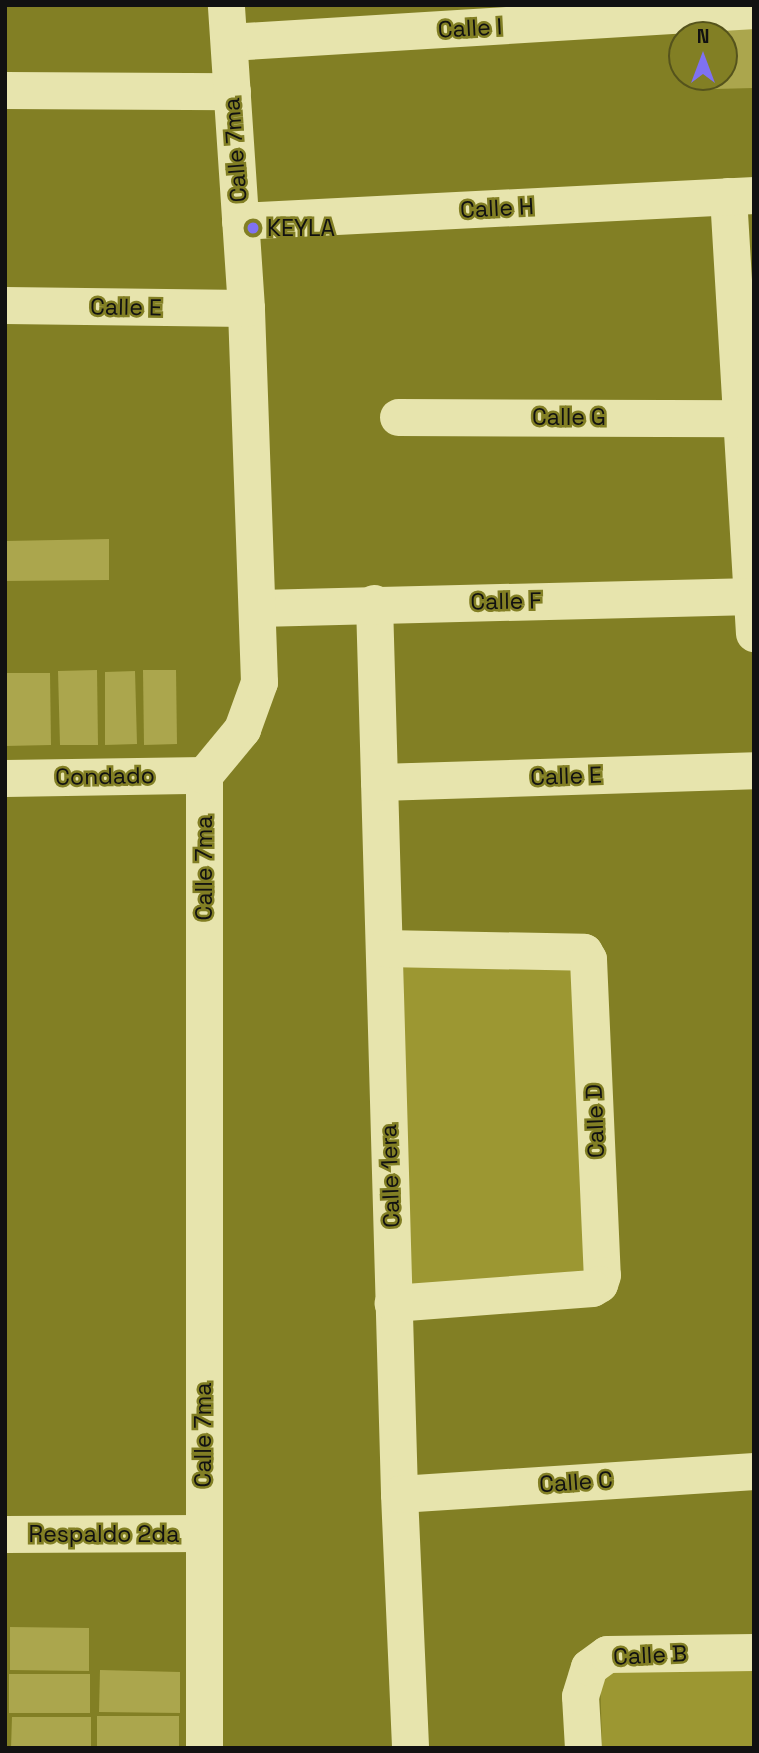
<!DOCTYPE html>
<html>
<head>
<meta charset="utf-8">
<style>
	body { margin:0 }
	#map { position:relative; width:759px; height:1753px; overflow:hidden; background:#827f24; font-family:"Space Grotesk",sans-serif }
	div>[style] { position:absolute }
	.green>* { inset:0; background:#9c9732 }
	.building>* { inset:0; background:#aba64d }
	.minor>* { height:37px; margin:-18.5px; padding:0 18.5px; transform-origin:18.5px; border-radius:18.5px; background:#e7e4ad }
	.dots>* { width:19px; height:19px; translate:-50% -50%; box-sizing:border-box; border:4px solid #827f24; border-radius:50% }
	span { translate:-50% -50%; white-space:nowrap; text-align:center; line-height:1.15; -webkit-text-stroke:5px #827f24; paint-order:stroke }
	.street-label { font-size:23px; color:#111 }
	.poi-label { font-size:23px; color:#111 }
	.left { translate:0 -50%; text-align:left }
	.frame { position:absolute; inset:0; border:7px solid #111; pointer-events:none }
	.north { position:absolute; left:668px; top:21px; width:70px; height:70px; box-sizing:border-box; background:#827f24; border:2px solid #55531c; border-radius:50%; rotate:0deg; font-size:19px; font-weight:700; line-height:28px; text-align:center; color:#111 }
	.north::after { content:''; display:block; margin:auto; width:24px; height:32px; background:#7f71f1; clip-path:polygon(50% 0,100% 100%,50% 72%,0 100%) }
</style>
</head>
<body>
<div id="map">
	<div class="green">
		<i style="clip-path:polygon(403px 955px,579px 957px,591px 1270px,408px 1286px)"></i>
		<i style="clip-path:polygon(754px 1666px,754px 1748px,602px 1748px,600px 1670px)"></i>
	</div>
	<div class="building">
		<i style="clip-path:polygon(754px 25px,754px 88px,714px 89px,714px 77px,724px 77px,724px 35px,713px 35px,713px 29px)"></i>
		<i style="clip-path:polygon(109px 539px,109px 580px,5px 581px,5px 541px)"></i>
		<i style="clip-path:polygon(97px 670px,98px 745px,60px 745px,58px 671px)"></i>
		<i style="clip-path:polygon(143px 670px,176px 670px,177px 744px,144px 745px)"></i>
		<i style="clip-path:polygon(135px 671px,137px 744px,105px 745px,105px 672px)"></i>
		<i style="clip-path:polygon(5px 673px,50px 673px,51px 745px,5px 746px)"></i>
		<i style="clip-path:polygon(10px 1627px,89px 1628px,89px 1671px,10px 1670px)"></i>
		<i style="clip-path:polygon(100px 1670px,180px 1672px,180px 1713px,99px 1712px)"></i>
		<i style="clip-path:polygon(9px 1674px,90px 1674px,90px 1713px,9px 1713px)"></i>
		<i style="clip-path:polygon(97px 1716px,179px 1716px,179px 1748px,97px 1748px)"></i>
		<i style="clip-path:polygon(12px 1717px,91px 1717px,91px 1748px,11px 1748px)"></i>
	</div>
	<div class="minor">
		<i style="left:229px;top:42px;width:526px;rotate:-3.49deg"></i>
		<i style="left:5px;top:90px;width:227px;rotate:0.3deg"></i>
		<i style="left:728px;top:196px;width:438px;rotate:86.6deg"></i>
		<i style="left:240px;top:221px;width:515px;rotate:-2.9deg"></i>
		<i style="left:5px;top:305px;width:241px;rotate:0.7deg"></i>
		<i style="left:398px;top:417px;width:343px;rotate:0.2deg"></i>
		<i style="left:374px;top:603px;width:891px;rotate:88.39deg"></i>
		<i style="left:399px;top:1494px;width:254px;rotate:87.5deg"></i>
		<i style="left:258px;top:608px;width:496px;rotate:-1.4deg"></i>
		<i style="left:5px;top:778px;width:199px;rotate:-0.9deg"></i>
		<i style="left:379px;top:782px;width:375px;rotate:-1.8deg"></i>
		<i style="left:384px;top:948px;width:200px;rotate:1.1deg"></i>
		<i style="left:584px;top:952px;width:8px;rotate:60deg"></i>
		<i style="left:588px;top:959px;width:316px;rotate:87.5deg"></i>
		<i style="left:602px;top:1275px;width:9px;rotate:108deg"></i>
		<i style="left:599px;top:1284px;width:8px;rotate:150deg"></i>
		<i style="left:592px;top:1288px;width:200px;rotate:175.7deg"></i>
		<i style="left:399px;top:1494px;width:356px;rotate:-3.7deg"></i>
		<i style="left:5px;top:1534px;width:197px;rotate:-0.3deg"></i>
		<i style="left:204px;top:1748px;width:973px;rotate:-90deg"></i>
		<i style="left:204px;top:775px;width:60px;rotate:-50.4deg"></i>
		<i style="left:242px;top:729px;width:50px;rotate:-70.1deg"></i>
		<i style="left:259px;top:682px;width:374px;rotate:-92deg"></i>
		<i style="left:246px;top:308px;width:304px;rotate:-93.8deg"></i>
		<i style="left:583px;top:1748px;width:52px;rotate:-93.3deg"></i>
		<i style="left:580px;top:1696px;width:30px;rotate:-73deg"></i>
		<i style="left:589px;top:1667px;width:22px;rotate:-36deg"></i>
		<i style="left:607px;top:1654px;width:147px;rotate:-0.8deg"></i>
	</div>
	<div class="dots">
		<i style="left:253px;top:228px;background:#7f71f1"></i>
	</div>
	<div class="street-label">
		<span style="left:470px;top:28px;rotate:-3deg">Calle I</span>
		<span style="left:235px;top:150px;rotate:-94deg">Calle 7ma</span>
		<span style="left:497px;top:208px;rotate:-3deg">Calle H</span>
		<span style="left:126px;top:307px;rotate:1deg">Calle E</span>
		<span style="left:569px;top:417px">Calle G</span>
		<span style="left:506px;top:601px;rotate:-1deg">Calle F</span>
		<span style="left:105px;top:776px;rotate:-1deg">Condado</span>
		<span style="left:566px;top:776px;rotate:-2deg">Calle E</span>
		<span style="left:204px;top:868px;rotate:-90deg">Calle 7ma</span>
		<span style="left:595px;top:1121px;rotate:-92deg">Calle D</span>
		<span style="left:390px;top:1176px;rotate:-92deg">Calle 1era</span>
		<span style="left:203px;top:1435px;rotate:-90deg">Calle 7ma</span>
		<span style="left:576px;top:1482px;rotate:-4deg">Calle C</span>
		<span style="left:104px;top:1534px">Respaldo 2da</span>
		<span style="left:650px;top:1655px;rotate:-3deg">Calle B</span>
	</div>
	<div class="poi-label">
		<span class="left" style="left:267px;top:228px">KEYLA</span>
	</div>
	<div class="frame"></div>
	<div class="north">N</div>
</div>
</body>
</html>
